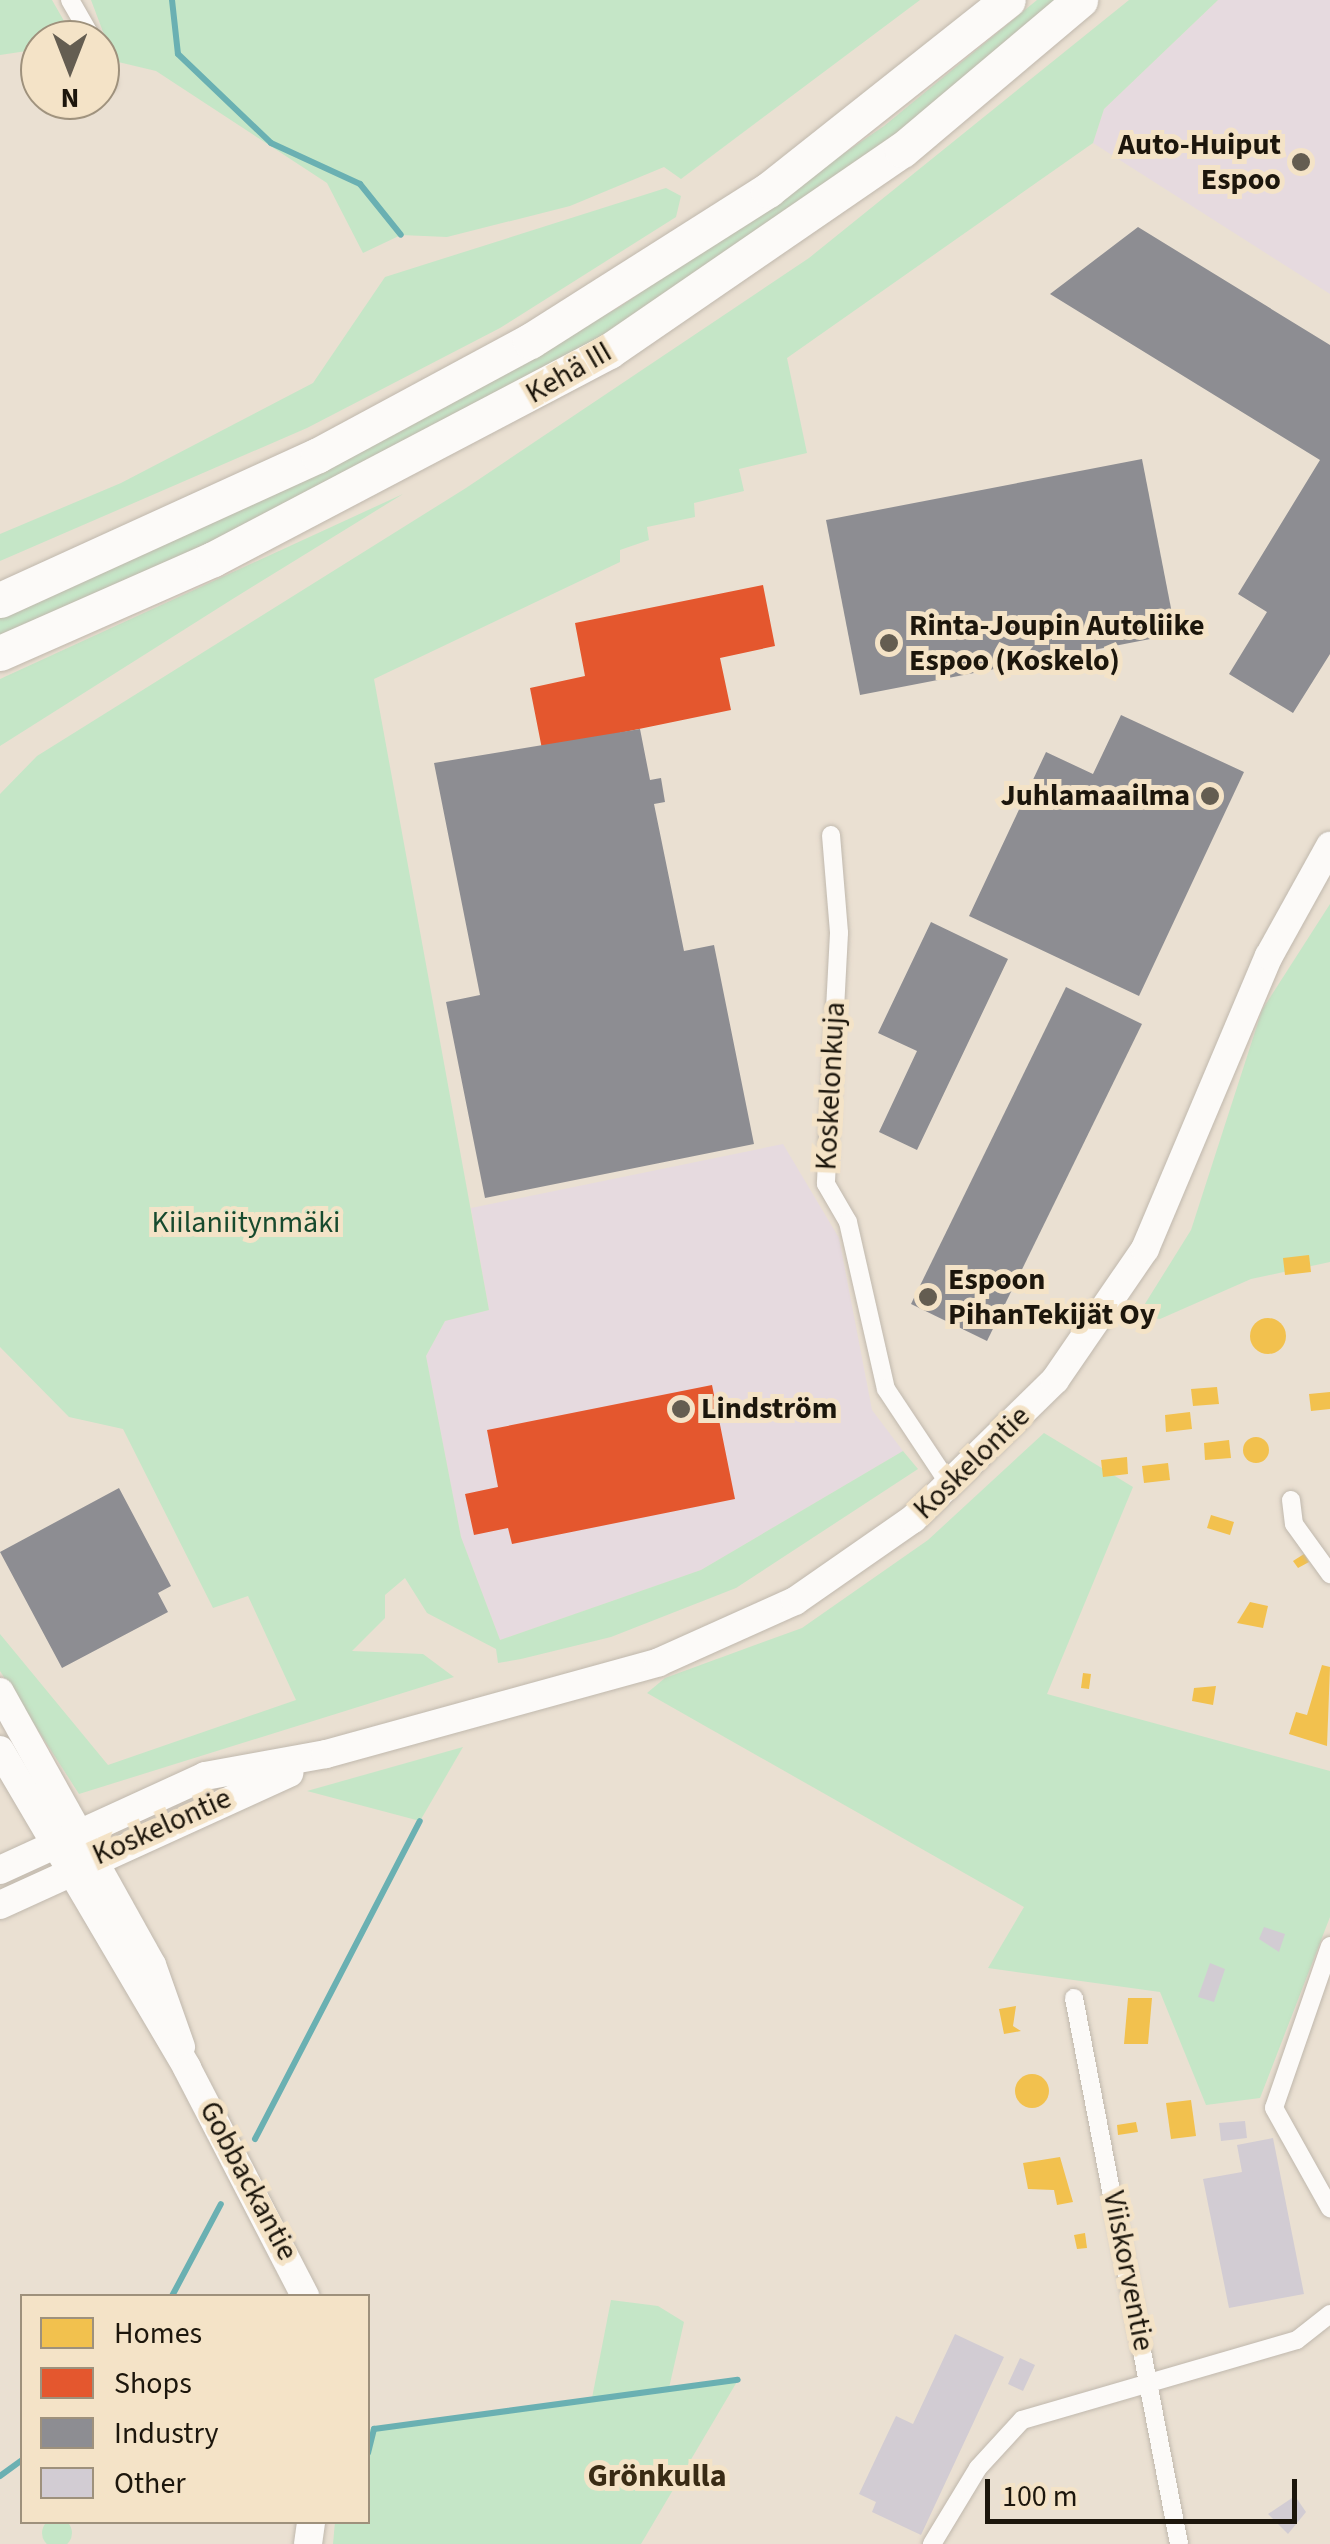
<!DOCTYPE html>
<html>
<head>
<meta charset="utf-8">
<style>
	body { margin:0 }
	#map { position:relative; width:1330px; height:2544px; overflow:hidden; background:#eae0d2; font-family:"Source Sans 3",sans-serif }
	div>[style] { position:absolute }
	.commercial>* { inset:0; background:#e6dadf }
	.green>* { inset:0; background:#c5e6c7 }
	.round { border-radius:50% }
	.homes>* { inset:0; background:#f2c14e }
	.shops>* { inset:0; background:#e4572e }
	.industry>* { inset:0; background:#8d8d92 }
	.stream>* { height:6px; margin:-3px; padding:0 3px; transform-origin:3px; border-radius:3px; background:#6ab0b2 }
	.building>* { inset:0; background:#d2ccd3 }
	.roads { filter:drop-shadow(0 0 2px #c0b8ad) drop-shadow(0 0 2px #c0b8ad) }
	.street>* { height:18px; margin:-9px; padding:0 9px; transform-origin:9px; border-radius:9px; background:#fcfaf8 }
	.secondary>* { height:28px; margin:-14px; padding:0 14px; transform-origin:14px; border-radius:14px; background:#fcfaf8 }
	.highway>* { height:35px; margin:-17.5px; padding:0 17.5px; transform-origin:17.5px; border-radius:17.5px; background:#fcfaf8 }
	.dots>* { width:28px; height:28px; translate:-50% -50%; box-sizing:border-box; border:5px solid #f4e3c7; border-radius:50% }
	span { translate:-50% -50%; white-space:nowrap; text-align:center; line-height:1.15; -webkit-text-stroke:10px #f4e3c7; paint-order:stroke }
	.poi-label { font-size:30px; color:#1c160c; font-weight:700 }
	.right { translate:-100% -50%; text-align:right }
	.left { translate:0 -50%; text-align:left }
	.street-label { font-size:30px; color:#1c160c }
	.park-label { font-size:30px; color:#164a2e }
	.neighbourhood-label { font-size:32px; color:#392b14; font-weight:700 }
	.legend { position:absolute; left:20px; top:2294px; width:350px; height:230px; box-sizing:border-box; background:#f4e3c7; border:2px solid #9e917c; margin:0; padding:12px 18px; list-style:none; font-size:30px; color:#1c160c }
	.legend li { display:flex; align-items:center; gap:20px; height:50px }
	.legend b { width:50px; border:2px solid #9e917c }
	.north { position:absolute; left:20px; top:20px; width:100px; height:100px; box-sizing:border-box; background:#f4e3c7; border:2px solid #9e917c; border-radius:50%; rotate:180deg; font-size:28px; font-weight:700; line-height:40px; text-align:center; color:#1c160c }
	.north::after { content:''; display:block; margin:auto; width:35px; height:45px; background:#645d51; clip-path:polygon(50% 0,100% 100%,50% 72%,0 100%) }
	.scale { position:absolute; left:985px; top:2479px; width:312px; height:45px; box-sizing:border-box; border:5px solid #1c160c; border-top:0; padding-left:12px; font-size:30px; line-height:35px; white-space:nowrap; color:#1c160c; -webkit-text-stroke:8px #f4e3c7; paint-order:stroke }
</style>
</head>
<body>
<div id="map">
	<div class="commercial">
		<i style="clip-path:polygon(1218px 0,1330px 0,1330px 294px,1093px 143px,1104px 109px)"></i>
		<i style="clip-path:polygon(783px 1144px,839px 1238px,872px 1410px,903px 1451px,701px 1570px,500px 1640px,461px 1537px,426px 1356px,445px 1321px,489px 1310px,471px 1208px)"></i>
	</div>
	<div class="green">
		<i style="clip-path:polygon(0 0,52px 0,68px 28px,60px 40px,40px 40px,40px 49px,0 55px)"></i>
		<i style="clip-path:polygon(91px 0,920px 0,681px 179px,664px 167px,570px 206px,447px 237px,401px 235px,363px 253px,327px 183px,156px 71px,114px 61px)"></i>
		<i style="clip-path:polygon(1037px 0,1062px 0,898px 135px,633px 318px,475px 411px,169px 564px,0 636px,0 616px,307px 480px,621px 306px,884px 126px)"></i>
		<i style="clip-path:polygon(1129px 0,1218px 0,1104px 109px,1093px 143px,787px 358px,807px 453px,739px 469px,744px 491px,694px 503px,695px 517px,647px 527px,649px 540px,620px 550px,620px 562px,374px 679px,489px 1310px,445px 1321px,426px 1356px,461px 1537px,500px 1640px,701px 1570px,903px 1451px,918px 1469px,736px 1588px,611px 1637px,521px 1659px,498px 1663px,496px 1649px,427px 1613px,405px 1578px,385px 1595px,385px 1618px,352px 1651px,423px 1654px,454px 1677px,79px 1794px,0 1671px,0 1634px,108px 1765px,296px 1700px,248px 1596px,213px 1608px,123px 1429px,69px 1417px,0 1347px,0 794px,37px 756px,466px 488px,809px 258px)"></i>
		<i style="clip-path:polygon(666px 188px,681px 196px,676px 217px,500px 328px,307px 428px,0 561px,0 534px,121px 483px,313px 383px,385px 277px)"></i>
		<i style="clip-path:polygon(403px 494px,231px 600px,0 746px,0 679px)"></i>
		<i style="clip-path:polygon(1330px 904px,1330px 1262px,1251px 1279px,1160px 1319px,1138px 1315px,1191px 1230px,1262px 1010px)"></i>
		<i style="clip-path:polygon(1044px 1433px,1133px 1487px,1047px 1694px,1330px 1771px,1330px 1917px,1260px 2098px,1206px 2105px,1160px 1992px,988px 1968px,1024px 1907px,647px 1693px,665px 1678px,802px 1628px,928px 1540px)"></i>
		<i style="clip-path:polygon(463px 1747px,420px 1821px,307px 1791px)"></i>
		<i style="clip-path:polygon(611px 2300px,658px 2306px,684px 2322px,669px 2388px,738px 2380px,641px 2544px,333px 2544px,335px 2522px,368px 2522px,368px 2429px,592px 2398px)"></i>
		<i class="round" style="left:42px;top:2518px;width:30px;height:30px"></i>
	</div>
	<div class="homes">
		<i style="clip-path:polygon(1309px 1255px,1311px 1272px,1285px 1275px,1283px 1258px)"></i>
		<i class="round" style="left:1250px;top:1318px;width:36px;height:36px"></i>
		<i style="clip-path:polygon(1217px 1387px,1219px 1404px,1193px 1406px,1191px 1389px)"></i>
		<i style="clip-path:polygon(1330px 1392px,1330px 1409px,1311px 1411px,1309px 1394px)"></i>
		<i style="clip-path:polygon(1190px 1412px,1192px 1429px,1166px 1432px,1165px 1415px)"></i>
		<i class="round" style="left:1243px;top:1437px;width:26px;height:26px"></i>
		<i style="clip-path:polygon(1229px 1440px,1231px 1458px,1205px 1460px,1204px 1443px)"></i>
		<i style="clip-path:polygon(1127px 1457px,1128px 1474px,1103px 1477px,1101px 1460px)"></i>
		<i style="clip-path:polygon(1168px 1463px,1170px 1480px,1144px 1483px,1142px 1466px)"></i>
		<i style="clip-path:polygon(1211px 1515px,1234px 1522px,1230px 1535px,1207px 1528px)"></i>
		<i style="clip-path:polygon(1304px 1554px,1309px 1562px,1298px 1568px,1293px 1561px)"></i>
		<i style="clip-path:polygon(1250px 1602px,1268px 1606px,1263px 1628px,1237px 1623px)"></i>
		<i style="clip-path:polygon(1322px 1665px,1330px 1667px,1327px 1746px,1289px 1734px,1296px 1712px,1307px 1715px)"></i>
		<i style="clip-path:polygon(1083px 1673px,1091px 1674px,1089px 1689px,1081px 1688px)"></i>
		<i style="clip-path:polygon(1216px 1686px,1213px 1705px,1192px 1701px,1194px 1688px)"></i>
		<i style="clip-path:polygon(1128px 1998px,1152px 1998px,1148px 2044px,1124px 2044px)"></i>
		<i style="clip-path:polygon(1016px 2006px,1013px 2026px,1021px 2031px,1004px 2034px,999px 2009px)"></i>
		<i class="round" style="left:1015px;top:2074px;width:34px;height:34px"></i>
		<i style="clip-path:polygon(1191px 2100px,1196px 2136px,1171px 2139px,1166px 2103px)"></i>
		<i style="clip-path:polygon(1136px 2122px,1138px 2132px,1118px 2135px,1117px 2125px)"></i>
		<i style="clip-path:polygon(1060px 2157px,1073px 2202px,1057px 2205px,1054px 2190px,1028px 2189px,1023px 2163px)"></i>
		<i style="clip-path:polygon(1085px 2233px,1087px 2248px,1077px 2249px,1074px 2235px)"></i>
	</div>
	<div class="shops">
		<i style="clip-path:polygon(763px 585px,775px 646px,720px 658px,731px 710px,542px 749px,530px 688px,585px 676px,575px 623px)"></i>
		<i style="clip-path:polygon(712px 1385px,735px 1499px,512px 1544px,508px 1528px,474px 1535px,465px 1494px,498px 1487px,487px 1430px)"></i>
	</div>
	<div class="industry">
		<i style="clip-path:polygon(1138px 227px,1330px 345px,1330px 654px,1293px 713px,1229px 674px,1267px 612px,1238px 594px,1320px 460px,1050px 294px)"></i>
		<i style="clip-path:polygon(1142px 459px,1176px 634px,860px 695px,826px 520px)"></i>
		<i style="clip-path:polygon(1121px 715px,1244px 772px,1139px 996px,969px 916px,1046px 752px,1093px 774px)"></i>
		<i style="clip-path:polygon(640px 729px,650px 780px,661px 778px,665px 802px,654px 804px,684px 951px,714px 945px,754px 1144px,485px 1198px,446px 1002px,480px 995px,434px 763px)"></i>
		<i style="clip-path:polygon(931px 922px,1008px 959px,917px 1150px,879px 1132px,917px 1051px,878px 1033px)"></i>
		<i style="clip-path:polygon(1066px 987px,1142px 1024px,987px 1341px,911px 1304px)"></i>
		<i style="clip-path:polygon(119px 1488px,171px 1586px,158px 1593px,168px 1612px,62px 1668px,0 1552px)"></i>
	</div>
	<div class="stream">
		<i style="left:172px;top:0;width:54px;rotate:83.7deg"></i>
		<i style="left:178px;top:54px;width:129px;rotate:43.7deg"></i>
		<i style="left:271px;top:143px;width:98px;rotate:24.7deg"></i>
		<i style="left:360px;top:184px;width:65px;rotate:51.2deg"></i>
		<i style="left:255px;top:2139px;width:358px;rotate:-62.6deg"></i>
		<i style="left:172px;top:2296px;width:104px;rotate:-62deg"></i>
		<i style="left:368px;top:2453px;width:25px;rotate:-76deg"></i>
		<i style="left:374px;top:2429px;width:367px;rotate:-7.7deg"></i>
		<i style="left:0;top:2476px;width:27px;rotate:-36deg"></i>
	</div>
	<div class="building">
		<i style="clip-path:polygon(1264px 1927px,1285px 1934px,1279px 1952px,1259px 1939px)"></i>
		<i style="clip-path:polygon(1210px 1963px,1225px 1969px,1214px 2002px,1198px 1997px)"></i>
		<i style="clip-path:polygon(1245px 2121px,1247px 2138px,1221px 2141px,1219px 2123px)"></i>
		<i style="clip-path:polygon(1273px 2138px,1304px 2294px,1229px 2308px,1203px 2179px,1242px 2172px,1237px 2145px)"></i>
		<i style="clip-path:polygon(955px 2334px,1004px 2357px,921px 2535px,872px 2512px,876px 2502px,859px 2494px,896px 2416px,913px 2424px)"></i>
		<i style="clip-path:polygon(1020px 2358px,1035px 2365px,1023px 2391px,1008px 2384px)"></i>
		<i style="clip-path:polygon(1295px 2496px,1306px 2512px,1288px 2534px,1268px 2514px)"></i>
	</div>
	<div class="roads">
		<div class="street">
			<i style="left:70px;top:0;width:46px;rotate:60.1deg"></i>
			<i style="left:100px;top:59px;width:25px;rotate:72deg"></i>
			<i style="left:831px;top:835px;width:98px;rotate:85.3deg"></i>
			<i style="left:839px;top:933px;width:251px;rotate:93deg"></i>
			<i style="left:826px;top:1184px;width:44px;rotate:59.9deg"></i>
			<i style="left:848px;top:1222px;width:171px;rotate:77.2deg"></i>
			<i style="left:886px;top:1389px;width:118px;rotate:56.4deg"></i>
			<i style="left:1291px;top:1500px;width:24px;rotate:83deg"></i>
			<i style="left:1294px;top:1524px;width:62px;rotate:54.2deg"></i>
			<i style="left:1330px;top:1946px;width:171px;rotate:109.1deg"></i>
			<i style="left:1274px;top:2108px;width:115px;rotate:60.8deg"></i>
			<i style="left:1074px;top:1998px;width:556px;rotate:79.11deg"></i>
			<i style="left:932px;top:2544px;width:89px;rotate:-58.8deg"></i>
			<i style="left:978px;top:2468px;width:65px;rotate:-47.5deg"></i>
			<i style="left:1022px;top:2420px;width:286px;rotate:-16.2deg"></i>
			<i style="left:1297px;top:2340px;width:42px;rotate:-38.2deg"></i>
		</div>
		<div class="secondary">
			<i style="left:0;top:1692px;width:312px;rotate:60.9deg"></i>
			<i style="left:152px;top:1965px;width:87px;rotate:70.5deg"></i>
			<i style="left:0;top:1750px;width:369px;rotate:59.5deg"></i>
			<i style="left:187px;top:2068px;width:257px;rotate:62.6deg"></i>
			<i style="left:0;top:1870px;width:226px;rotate:-24.6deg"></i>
			<i style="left:205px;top:1776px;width:123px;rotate:-10.3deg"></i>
			<i style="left:326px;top:1754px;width:345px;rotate:-15.4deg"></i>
			<i style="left:659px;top:1662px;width:149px;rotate:-24.2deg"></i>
			<i style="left:795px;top:1601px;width:144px;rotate:-34.8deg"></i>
			<i style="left:913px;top:1519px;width:199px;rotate:-44.4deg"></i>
			<i style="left:1055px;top:1380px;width:159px;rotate:-55.5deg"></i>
			<i style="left:1145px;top:1249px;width:318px;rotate:-67.1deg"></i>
			<i style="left:1269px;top:956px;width:126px;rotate:-61deg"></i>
			<i style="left:0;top:1905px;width:318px;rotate:-24.5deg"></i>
			<i style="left:308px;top:2544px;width:22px;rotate:-82deg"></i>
		</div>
		<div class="highway">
			<i style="left:0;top:600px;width:349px;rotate:-24.5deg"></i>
			<i style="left:318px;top:455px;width:241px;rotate:-28.3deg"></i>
			<i style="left:530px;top:341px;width:282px;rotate:-32.4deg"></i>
			<i style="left:768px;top:190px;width:306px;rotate:-38.4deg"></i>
			<i style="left:0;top:653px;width:233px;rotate:-23.8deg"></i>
			<i style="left:213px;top:559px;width:447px;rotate:-27.7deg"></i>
			<i style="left:609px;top:351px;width:355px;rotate:-34.5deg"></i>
			<i style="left:902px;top:150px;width:233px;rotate:-40.1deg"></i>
		</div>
	</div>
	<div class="dots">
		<i style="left:1301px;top:162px;background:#645d51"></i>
		<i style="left:889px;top:643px;background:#645d51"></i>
		<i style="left:1210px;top:796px;background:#645d51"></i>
		<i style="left:928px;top:1297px;background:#645d51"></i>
		<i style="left:681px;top:1409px;background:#645d51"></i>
	</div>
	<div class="poi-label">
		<span class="right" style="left:1281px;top:162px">Auto-Huiput<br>Espoo</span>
		<span class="left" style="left:909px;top:643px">Rinta-Joupin Autoliike<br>Espoo (Koskelo)</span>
		<span class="right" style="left:1190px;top:796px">Juhlamaailma</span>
		<span class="left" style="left:948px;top:1297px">Espoon<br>PihanTekijät Oy</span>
		<span class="left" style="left:701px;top:1409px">Lindström</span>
	</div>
	<div class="street-label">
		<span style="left:569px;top:373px;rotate:-30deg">Kehä III</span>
		<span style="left:831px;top:1086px;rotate:-87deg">Koskelonkuja</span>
		<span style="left:972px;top:1463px;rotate:-44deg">Koskelontie</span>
		<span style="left:162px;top:1827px;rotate:-24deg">Koskelontie</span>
		<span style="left:248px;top:2181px;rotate:62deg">Gobbackantie</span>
		<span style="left:1128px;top:2271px;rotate:79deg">Viiskorventie</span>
	</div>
	<div class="park-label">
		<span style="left:246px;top:1223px">Kiilaniitynmäki</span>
	</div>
	<div class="neighbourhood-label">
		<span style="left:657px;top:2476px">Grönkulla</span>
	</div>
	<ul class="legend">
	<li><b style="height:28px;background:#f2c14e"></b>Homes</li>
	<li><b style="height:28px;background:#e4572e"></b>Shops</li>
	<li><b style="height:28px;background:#8d8d92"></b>Industry</li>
	<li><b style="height:28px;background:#d2ccd3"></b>Other</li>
	</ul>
	<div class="north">N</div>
	<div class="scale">100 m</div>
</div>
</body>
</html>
